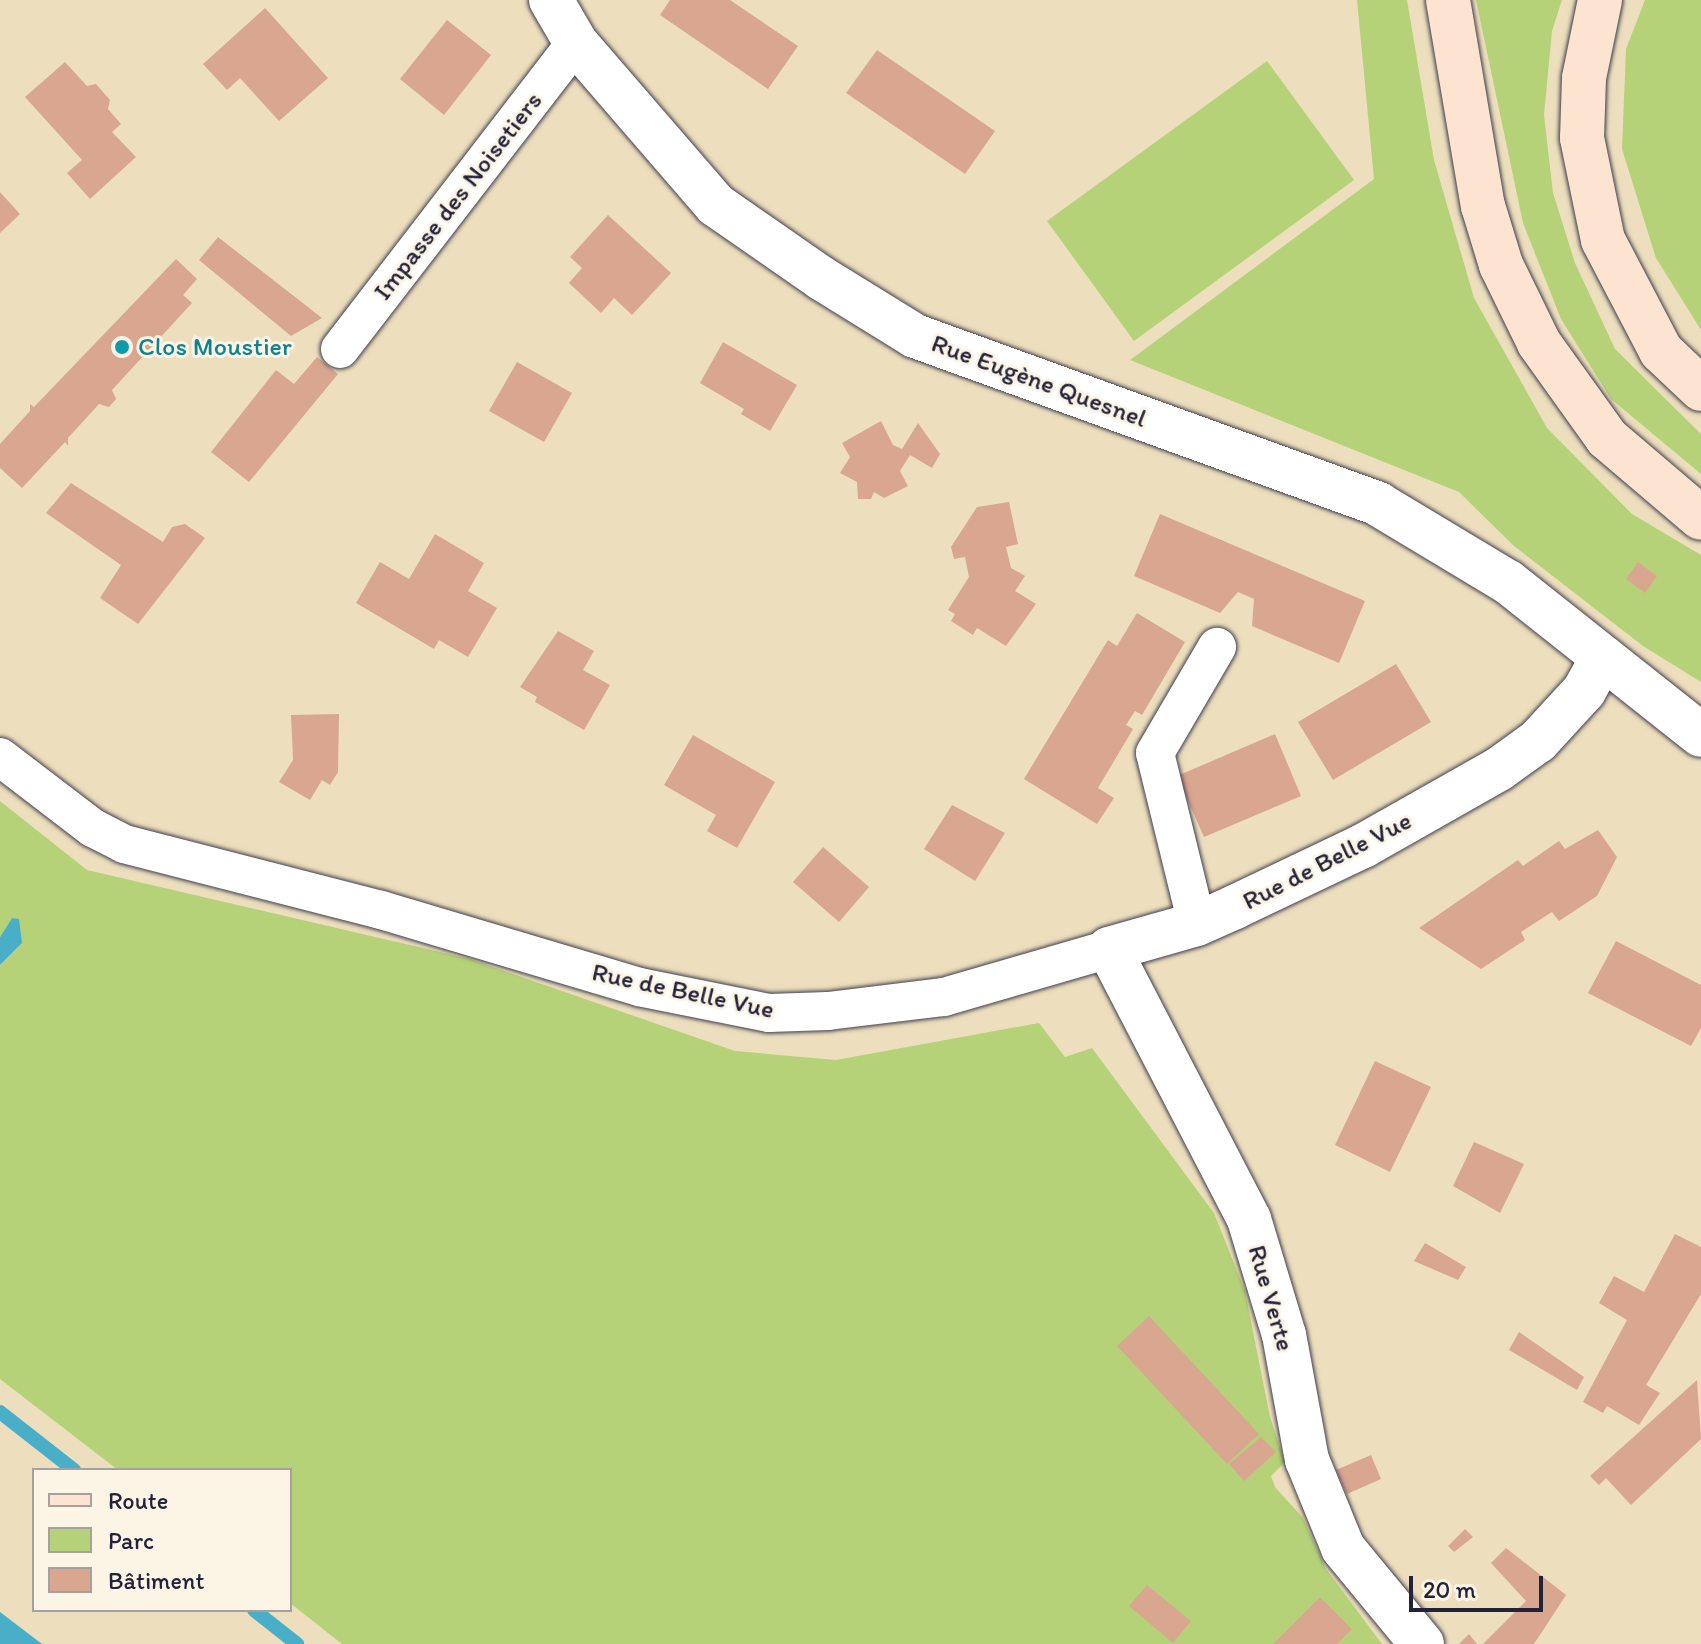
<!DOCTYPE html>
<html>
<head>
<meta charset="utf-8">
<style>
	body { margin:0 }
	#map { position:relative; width:1701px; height:1644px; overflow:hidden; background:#eddfbd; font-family:Itim,sans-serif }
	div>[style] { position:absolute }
	.green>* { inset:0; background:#b5d279 }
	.water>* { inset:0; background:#49afc8 }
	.stream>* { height:14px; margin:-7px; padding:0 7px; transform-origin:7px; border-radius:7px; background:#49afc8 }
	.building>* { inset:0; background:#d9a690 }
	.roads { filter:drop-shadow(0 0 2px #403e4e) drop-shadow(0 0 2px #403e4e) }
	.minor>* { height:38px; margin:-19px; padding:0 19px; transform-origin:19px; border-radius:19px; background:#fff }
	.tertiary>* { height:44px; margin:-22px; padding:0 22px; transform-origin:22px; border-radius:22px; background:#fff }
	.secondary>* { height:44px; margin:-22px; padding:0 22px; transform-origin:22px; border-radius:22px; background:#fde4d1 }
	.dots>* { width:22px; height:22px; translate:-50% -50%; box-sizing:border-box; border:4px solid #fcf5e5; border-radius:50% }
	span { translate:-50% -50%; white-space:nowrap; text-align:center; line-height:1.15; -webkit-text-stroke:6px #fcf5e5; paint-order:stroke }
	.street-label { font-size:26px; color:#22223b }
	.culture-label { font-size:26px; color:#0d838f }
	.left { translate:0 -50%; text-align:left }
	.legend { position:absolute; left:32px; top:1468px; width:260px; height:144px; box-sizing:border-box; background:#fcf5e5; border:2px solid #a5a1a1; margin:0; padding:10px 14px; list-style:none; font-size:24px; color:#22223b }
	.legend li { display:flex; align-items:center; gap:16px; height:40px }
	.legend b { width:40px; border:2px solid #a5a1a1 }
	.scale { position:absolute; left:1409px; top:1576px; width:134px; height:36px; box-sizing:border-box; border:4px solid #22223b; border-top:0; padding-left:10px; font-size:24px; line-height:28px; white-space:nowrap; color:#22223b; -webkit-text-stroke:6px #fcf5e5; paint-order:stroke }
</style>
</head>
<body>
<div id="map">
	<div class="green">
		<i style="clip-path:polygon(1357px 0,1407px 0,1434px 160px,1474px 298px,1547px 428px,1632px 514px,1701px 555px,1701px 682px,1643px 646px,1514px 546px,1459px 492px,1130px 360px,1374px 179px)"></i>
		<i style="clip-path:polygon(1476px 0,1562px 0,1552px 31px,1544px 115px,1553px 193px,1575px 263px,1615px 349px,1701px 434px,1701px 474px,1611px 399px,1561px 319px,1523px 223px)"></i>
		<i style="clip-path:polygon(1645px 0,1701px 0,1701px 330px,1656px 258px,1622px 149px,1626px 49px)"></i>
		<i style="clip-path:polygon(1267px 61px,1354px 180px,1134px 341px,1047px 221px)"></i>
		<i style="clip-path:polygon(0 801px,87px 870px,470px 959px,735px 1051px,836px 1060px,1039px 1023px,1065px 1057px,1092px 1048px,1214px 1213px,1245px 1291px,1270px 1417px,1285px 1462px,1271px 1476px,1275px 1487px,1303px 1518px,1326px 1569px,1382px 1644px,342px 1644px,290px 1603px,290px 1470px,118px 1470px,0 1379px,0 965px,22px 943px,12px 918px,0 937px)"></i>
	</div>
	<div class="water">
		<i style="clip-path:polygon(12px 918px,19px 919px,22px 943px,0 965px,0 937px)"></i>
		<i style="clip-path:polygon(0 1612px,42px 1644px,0 1644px)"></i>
	</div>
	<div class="stream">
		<i style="left:0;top:1412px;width:94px;rotate:38.1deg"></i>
		<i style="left:254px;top:1610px;width:55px;rotate:38.3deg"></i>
	</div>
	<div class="building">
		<i style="clip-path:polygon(670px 0,730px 0,798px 46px,768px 89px,660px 15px)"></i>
		<i style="clip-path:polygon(265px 8px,328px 78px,279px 121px,240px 78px,227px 90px,203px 64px)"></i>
		<i style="clip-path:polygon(447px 20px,491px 55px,444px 115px,400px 79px)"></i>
		<i style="clip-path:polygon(877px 50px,995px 131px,965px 174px,846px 93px)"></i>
		<i style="clip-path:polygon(65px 62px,87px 86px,96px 84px,110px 100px,108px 109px,121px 124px,112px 132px,136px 157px,90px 199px,67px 173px,82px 160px,25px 97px)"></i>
		<i style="clip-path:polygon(0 192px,20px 214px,0 233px)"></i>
		<i style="clip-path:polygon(608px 215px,671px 273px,632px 315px,614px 298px,601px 313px,569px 283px,582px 268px,570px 257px)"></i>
		<i style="clip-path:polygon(218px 237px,232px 248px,322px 318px,291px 336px,199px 260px)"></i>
		<i style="clip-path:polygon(176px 259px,197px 279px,183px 295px,192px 303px,112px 390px,116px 399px,109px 407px,99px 404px,68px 438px,68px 446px,65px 442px,22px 488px,0 468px,0 444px,30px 411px,30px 404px,34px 407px)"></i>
		<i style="clip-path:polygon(723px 342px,797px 385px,770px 431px,741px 414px,744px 409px,700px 383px)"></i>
		<i style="clip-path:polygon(317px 357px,338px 374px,249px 482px,211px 452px,276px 370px,294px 384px)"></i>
		<i style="clip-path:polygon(517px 362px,572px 393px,544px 442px,489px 411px)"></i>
		<i style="clip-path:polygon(881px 421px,893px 445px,902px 449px,918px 423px,940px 454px,932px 468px,910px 455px,900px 471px,908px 486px,884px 498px,874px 492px,871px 499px,858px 499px,857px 482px,840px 473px,850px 457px,842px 443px)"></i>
		<i style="clip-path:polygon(71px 483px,163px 542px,172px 527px,185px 524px,205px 538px,138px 624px,100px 598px,121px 565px,46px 513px)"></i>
		<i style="clip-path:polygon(1009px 502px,1018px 544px,1006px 547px,1011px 568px,1025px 576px,1015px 591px,1036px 604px,1006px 646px,977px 628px,973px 635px,951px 621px,955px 614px,948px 610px,969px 577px,965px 557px,954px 559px,951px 547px,977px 507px)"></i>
		<i style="clip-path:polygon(1160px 514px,1365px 601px,1339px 663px,1252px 626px,1254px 599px,1238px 592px,1220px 613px,1134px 576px)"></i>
		<i style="clip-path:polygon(435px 534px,484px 563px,468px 591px,497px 608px,468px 657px,439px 640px,434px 649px,356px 603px,380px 562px,409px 579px)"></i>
		<i style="clip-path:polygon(1638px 562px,1657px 576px,1645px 593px,1626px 579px)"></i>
		<i style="clip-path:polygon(1137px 613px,1185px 642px,1142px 715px,1135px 711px,1126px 725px,1133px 729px,1098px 788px,1114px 798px,1097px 824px,1024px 779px,1108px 640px,1117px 646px)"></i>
		<i style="clip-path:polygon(558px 631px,594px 651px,583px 670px,610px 685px,584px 730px,535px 702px,537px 697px,520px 687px)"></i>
		<i style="clip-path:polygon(1396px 664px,1431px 722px,1333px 780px,1298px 722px)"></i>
		<i style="clip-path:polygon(339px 714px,338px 772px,330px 785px,322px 780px,310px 800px,279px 782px,293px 760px,291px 715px)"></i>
		<i style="clip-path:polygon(1275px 734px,1301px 796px,1204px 837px,1177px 776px)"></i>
		<i style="clip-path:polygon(693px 735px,775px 782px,737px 848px,707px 831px,716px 815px,664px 785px)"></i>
		<i style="clip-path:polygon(952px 805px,1005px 833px,975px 881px,924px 849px)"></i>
		<i style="clip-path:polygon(1598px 830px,1617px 857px,1597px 896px,1559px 921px,1552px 912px,1521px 932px,1525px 940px,1481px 969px,1419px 928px,1518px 860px,1523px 866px,1559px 841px,1565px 849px)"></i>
		<i style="clip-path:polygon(823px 847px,869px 887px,839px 922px,793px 882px)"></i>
		<i style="clip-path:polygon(1616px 941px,1701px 985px,1701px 1028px,1691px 1046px,1588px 993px)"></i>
		<i style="clip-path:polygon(1375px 1061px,1431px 1087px,1390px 1172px,1335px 1145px)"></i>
		<i style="clip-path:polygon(1474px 1142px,1524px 1164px,1500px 1213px,1453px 1186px)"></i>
		<i style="clip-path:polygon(1675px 1234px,1701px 1247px,1701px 1294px,1646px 1385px,1660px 1393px,1639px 1425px,1607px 1406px,1603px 1413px,1583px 1402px,1627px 1320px,1599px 1303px,1614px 1276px,1644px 1292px)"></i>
		<i style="clip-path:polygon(1425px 1243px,1466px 1267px,1458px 1280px,1414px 1261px)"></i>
		<i style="clip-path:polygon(1149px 1316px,1259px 1434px,1227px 1464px,1117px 1346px)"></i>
		<i style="clip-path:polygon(1519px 1332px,1584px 1377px,1577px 1390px,1509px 1350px)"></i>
		<i style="clip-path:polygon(1697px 1380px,1701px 1439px,1631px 1505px,1606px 1478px,1599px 1485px,1590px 1476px)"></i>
		<i style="clip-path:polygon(1261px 1437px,1276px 1452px,1244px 1481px,1229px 1464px)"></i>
		<i style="clip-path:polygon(1371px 1455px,1381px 1479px,1347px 1494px,1336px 1470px)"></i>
		<i style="clip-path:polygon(1465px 1529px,1473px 1537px,1454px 1552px,1448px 1546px)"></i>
		<i style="clip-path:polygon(1506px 1548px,1566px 1595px,1534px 1644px,1483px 1644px,1526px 1601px,1491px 1563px)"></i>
		<i style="clip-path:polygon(1147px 1585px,1191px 1621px,1173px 1643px,1129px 1606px)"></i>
		<i style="clip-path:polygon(1320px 1597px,1352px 1629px,1337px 1644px,1273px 1644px)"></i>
		<i style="clip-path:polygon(1469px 1634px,1477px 1644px,1459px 1644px)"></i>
	</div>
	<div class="roads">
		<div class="minor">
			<i style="left:340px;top:349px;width:386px;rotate:-52.4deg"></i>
			<i style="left:0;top:757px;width:117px;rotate:37.4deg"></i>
			<i style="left:93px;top:828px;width:35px;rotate:27deg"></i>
			<i style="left:124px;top:844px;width:265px;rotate:14.4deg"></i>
			<i style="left:381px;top:910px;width:269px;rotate:16.6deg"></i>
			<i style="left:639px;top:987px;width:133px;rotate:11.3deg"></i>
			<i style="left:769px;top:1013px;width:59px;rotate:-1.9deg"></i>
			<i style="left:828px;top:1011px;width:117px;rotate:-6.9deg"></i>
			<i style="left:944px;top:997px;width:172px;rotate:-16.2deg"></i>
			<i style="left:1197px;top:924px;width:176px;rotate:-103.8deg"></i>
			<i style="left:1155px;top:753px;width:123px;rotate:-59.7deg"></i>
		</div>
		<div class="tertiary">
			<i style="left:551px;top:0;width:50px;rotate:59.8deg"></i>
			<i style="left:576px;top:43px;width:214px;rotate:49.2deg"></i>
			<i style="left:716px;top:205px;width:128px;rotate:34.8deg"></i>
			<i style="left:821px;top:278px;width:110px;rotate:31.7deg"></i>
			<i style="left:915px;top:336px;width:493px;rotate:19.9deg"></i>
			<i style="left:1378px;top:504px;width:152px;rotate:31deg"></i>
			<i style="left:1508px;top:582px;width:246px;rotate:38.4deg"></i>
			<i style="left:1422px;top:1644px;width:124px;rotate:-129.5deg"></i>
			<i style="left:1343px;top:1548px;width:95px;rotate:-112.2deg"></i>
			<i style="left:1307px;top:1460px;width:127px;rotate:-100.4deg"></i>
			<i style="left:1284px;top:1335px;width:121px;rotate:-106.8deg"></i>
			<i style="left:1249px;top:1219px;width:304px;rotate:-117.4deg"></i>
			<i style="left:1109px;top:949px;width:91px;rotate:-15.9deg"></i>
			<i style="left:1197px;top:924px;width:42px;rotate:-24.1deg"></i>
			<i style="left:1235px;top:907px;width:142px;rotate:-25.5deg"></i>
			<i style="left:1363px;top:846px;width:156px;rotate:-29.5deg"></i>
			<i style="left:1499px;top:769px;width:48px;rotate:-35.7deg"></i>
			<i style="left:1538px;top:741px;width:68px;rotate:-47.4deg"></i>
			<i style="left:1584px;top:691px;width:35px;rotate:-61deg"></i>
		</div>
		<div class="secondary">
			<i style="left:1448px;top:0;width:209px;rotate:80.4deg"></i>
			<i style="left:1483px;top:206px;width:62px;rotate:73deg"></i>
			<i style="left:1501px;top:265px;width:87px;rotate:64deg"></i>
			<i style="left:1539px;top:343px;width:117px;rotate:54.4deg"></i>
			<i style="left:1607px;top:438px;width:123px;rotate:40.4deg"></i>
			<i style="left:1600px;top:0;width:80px;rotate:101.6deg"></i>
			<i style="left:1584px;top:78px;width:60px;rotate:91.9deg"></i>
			<i style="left:1582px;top:138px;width:104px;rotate:78.4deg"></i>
			<i style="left:1603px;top:240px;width:125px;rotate:62.4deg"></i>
			<i style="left:1661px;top:351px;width:55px;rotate:43.5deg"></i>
		</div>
	</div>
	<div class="dots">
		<i style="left:122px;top:347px;background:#0f9aa8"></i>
	</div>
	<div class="street-label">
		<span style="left:458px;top:196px;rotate:-52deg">Impasse des Noisetiers</span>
		<span style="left:1039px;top:381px;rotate:20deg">Rue Eugène Quesnel</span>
		<span style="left:1327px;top:861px;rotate:-27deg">Rue de Belle Vue</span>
		<span style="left:683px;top:991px;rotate:12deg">Rue de Belle Vue</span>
		<span style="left:1271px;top:1298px;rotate:74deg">Rue Verte</span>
	</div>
	<div class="culture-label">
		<span class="left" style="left:138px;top:347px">Clos Moustier</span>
	</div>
	<ul class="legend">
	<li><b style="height:10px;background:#fde4d1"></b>Route</li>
	<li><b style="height:22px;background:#b5d279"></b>Parc</li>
	<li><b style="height:22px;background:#d9a690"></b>Bâtiment</li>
	</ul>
	<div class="scale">20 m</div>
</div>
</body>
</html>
